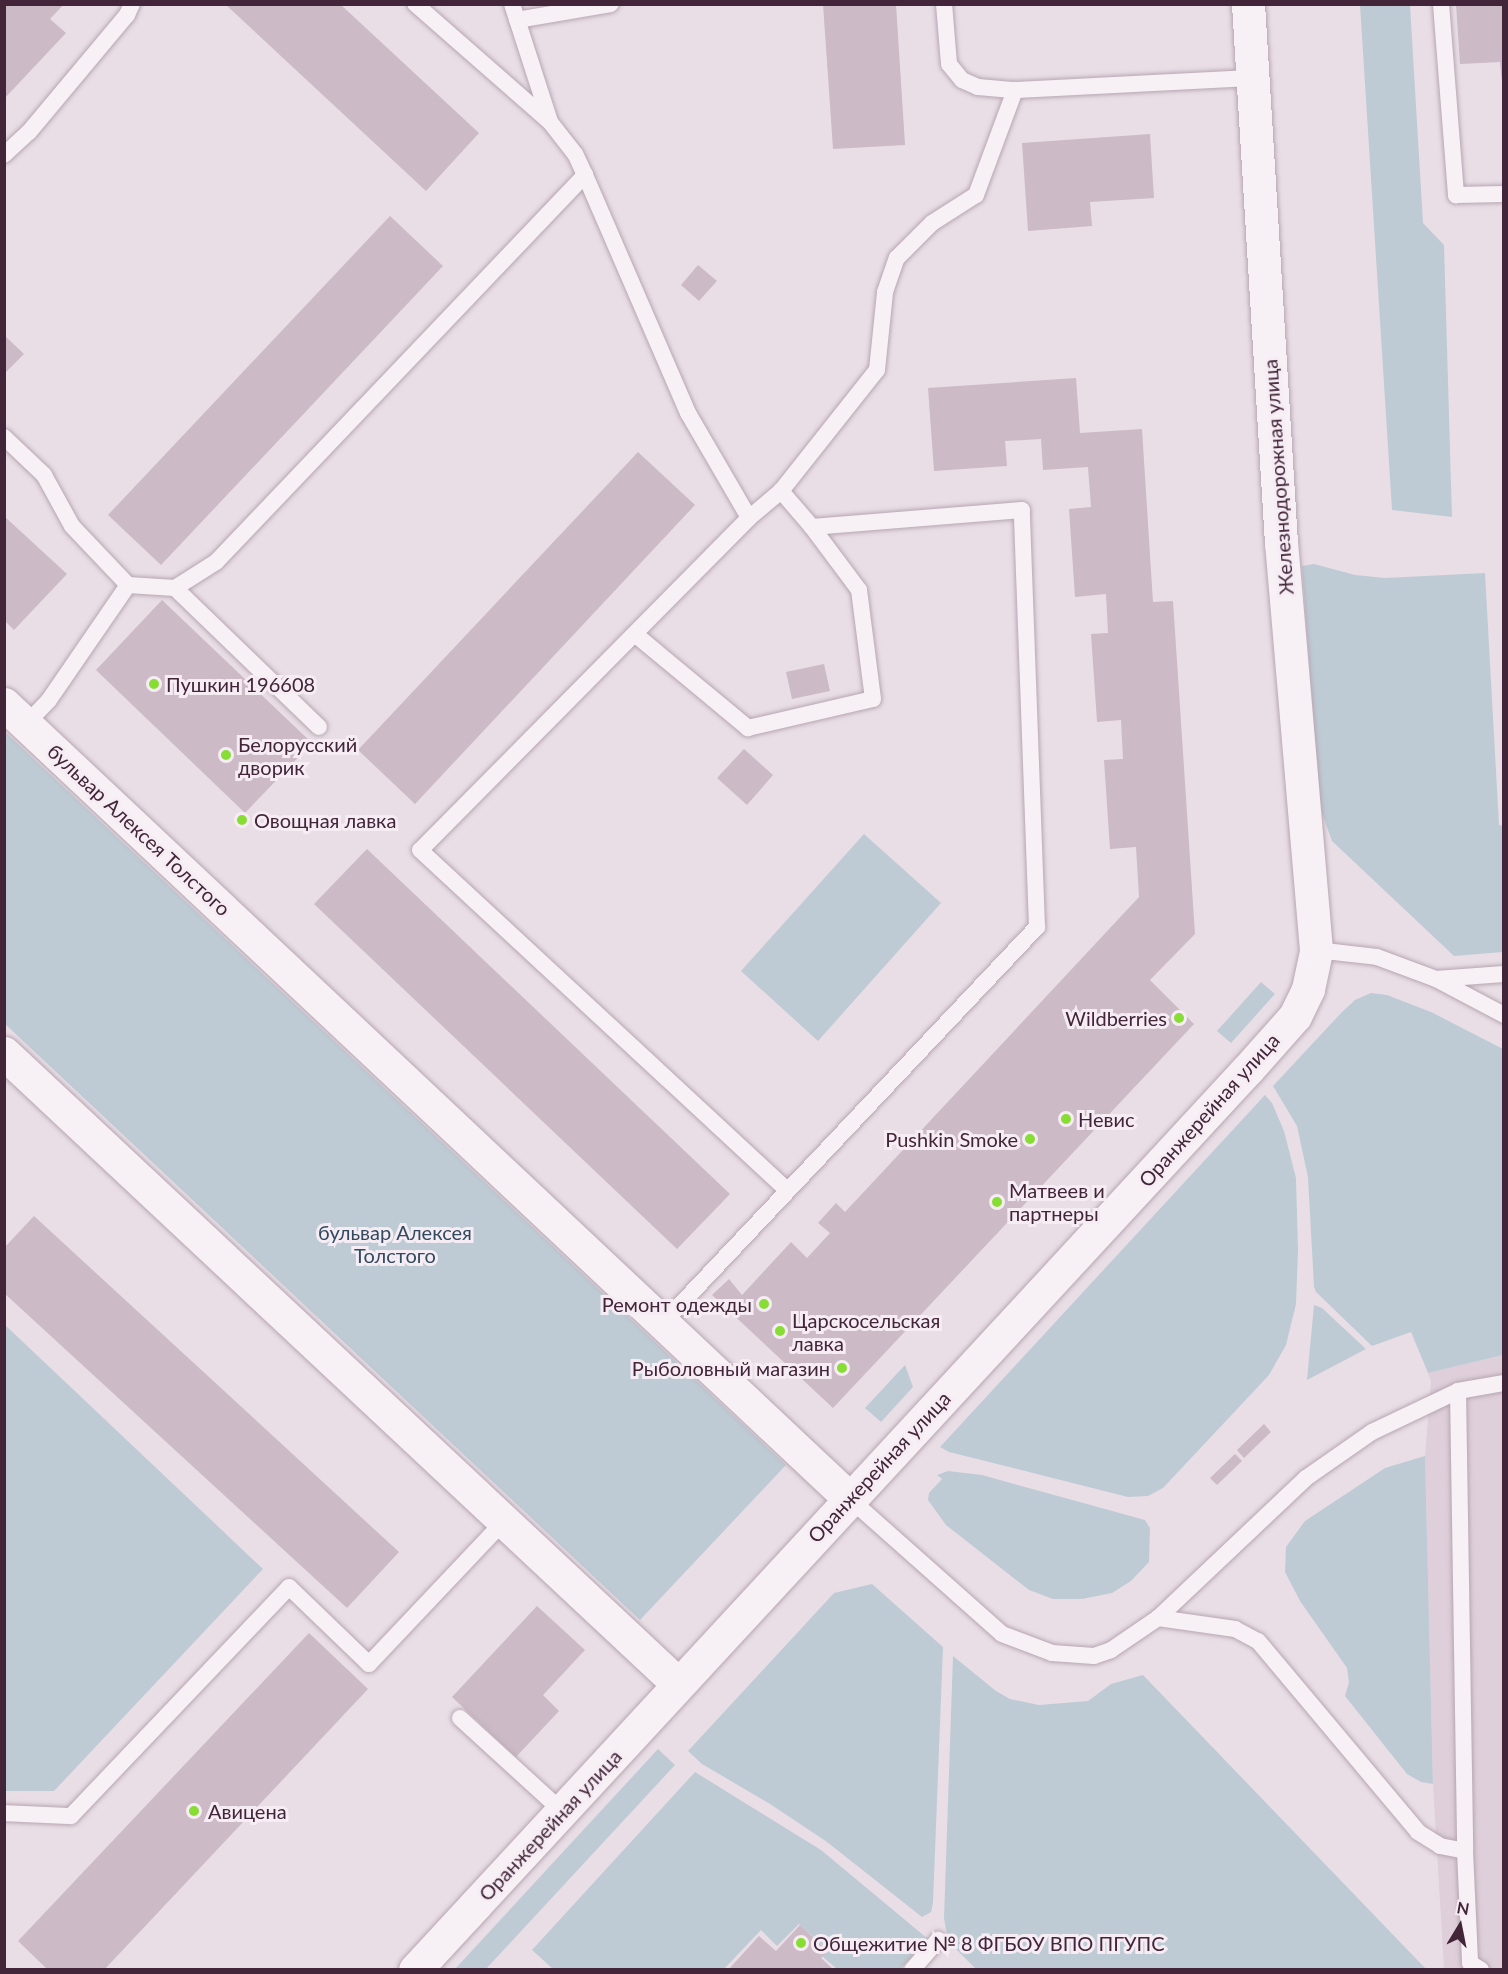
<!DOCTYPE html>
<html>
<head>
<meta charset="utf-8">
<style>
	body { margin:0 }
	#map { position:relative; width:1508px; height:1974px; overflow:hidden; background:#e9dee6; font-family:Lato,sans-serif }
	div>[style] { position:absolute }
	.built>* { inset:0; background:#decfda }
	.green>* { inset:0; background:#becbd4 }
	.building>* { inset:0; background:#ccbac7 }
	.roads { filter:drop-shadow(0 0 2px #b7a6b2) drop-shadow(0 0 2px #b7a6b2) }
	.service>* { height:16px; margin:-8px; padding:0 8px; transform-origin:8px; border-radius:8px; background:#f7f1f5 }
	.minor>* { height:33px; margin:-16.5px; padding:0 16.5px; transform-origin:16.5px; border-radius:16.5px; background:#f7f1f5 }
	.tertiary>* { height:33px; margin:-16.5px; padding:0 16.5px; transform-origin:16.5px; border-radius:16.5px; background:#f7f1f5 }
	.dots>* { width:16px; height:16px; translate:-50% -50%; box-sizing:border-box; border:3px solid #f6edf4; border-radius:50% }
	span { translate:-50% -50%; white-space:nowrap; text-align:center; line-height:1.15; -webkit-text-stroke:6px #f6edf4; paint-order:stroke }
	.street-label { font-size:20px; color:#422539 }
	.poi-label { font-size:20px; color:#422539 }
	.left { translate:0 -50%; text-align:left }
	.right { translate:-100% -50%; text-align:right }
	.park-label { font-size:20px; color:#314a5f }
	.frame { position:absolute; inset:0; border:6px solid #422539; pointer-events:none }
	.north { position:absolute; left:1430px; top:1896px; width:60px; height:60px; -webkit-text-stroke:4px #f6edf4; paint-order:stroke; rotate:10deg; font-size:16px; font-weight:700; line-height:24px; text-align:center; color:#422539 }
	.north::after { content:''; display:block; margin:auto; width:21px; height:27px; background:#422539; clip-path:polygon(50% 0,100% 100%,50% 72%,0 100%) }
</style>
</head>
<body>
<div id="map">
	<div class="built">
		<i style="clip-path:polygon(1503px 1355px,1503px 1969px,1444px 1969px,1433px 1784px,1425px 1456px,1431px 1381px,1428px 1373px)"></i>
	</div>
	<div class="green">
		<i style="clip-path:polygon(1360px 5px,1410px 5px,1423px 223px,1444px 245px,1452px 517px,1392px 510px)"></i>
		<i style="clip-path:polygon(1314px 564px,1355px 575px,1385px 578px,1485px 573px,1499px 825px,1504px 826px,1503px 952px,1454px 956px,1332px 841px,1320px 808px,1302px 566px)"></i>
		<i style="clip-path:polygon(4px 731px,786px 1465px,640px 1620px,5px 1024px)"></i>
		<i style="clip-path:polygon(864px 834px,941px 903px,818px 1041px,741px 971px)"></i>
		<i style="clip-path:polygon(1261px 982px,1275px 994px,1231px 1043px,1217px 1031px)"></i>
		<i style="clip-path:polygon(1371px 993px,1387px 995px,1431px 1012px,1503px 1049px,1503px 1355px,1428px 1373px,1411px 1332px,1372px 1346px,1316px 1292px,1314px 1287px,1308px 1177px,1297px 1126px,1273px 1086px,1342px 1012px,1355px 1000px)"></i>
		<i style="clip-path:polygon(1265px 1095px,1272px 1103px,1284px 1131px,1296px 1178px,1298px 1250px,1296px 1304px,1286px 1345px,1269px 1375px,1163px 1488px,1148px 1496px,1128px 1497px,949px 1452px,940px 1447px)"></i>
		<i style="clip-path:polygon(1314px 1305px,1322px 1308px,1366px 1349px,1307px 1380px)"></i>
		<i style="clip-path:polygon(4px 1324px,263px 1569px,54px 1791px,5px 1791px)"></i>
		<i style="clip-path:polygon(905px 1365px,913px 1387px,881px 1422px,865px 1408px)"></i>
		<i style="clip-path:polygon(1425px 1456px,1433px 1784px,1421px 1782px,1407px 1774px,1345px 1696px,1349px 1682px,1347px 1668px,1300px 1601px,1285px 1572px,1286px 1547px,1305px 1521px,1385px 1468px)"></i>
		<i style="clip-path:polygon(948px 1471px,982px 1475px,1145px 1520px,1150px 1528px,1149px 1562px,1131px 1581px,1112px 1593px,1082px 1599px,1053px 1599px,1029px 1590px,946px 1525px,928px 1500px,929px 1493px,942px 1479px,937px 1475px)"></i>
		<i style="clip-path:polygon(872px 1584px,943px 1647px,933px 1903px,931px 1912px,922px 1917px,827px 1842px,770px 1804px,702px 1764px,688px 1751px,834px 1593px)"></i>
		<i style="clip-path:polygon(953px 1656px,996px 1691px,1010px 1699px,1039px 1705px,1088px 1701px,1111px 1684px,1143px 1675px,1426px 1969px,976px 1969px,948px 1941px,944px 1918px)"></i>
		<i style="clip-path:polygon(658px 1749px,675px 1765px,486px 1969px,455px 1969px)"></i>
		<i style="clip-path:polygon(695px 1772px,821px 1850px,928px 1939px,899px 1970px,837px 1969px,822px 1956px,829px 1951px,799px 1924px,777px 1946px,761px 1930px,724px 1969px,553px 1969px,532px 1950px)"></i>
	</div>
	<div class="building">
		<i style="clip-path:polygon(4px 4px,64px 4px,50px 19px,66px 33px,4px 99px)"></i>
		<i style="clip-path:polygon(225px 4px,340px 4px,479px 133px,426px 191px)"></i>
		<i style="clip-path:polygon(823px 4px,896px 4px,905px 145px,833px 149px)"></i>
		<i style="clip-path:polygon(1456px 4px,1504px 4px,1504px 101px,1500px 62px,1460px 64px)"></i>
		<i style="clip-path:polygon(1150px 134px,1154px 198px,1090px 202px,1092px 226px,1028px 231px,1022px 143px)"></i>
		<i style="clip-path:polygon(390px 216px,443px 266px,161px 565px,108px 515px)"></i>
		<i style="clip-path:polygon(698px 265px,717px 281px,699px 301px,681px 285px)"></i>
		<i style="clip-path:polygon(4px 335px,24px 354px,4px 374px)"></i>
		<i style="clip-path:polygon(1076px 378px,1080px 433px,1142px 429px,1153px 602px,1173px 601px,1195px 934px,1150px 980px,1194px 1024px,833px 1408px,712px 1295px,729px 1279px,742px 1295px,791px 1242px,807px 1258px,830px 1233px,818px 1223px,836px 1203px,845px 1212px,1139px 897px,1136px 847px,1110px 849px,1104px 760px,1123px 759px,1121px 720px,1097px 722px,1091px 634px,1108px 633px,1106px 594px,1075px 597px,1069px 509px,1091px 507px,1088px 467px,1043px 470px,1041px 439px,1005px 441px,1007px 466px,934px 471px,928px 388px)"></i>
		<i style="clip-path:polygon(638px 452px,695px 505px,415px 804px,358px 750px)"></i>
		<i style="clip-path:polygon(4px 516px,67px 574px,14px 630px,4px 620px)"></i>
		<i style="clip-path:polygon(162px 600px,312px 743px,245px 813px,96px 670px)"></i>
		<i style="clip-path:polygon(824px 664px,830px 691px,792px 699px,786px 672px)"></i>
		<i style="clip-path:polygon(744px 749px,773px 775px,747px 805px,717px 778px)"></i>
		<i style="clip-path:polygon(367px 849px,730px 1194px,677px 1249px,314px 904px)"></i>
		<i style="clip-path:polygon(34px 1216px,399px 1552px,347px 1608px,4px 1293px,4px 1248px)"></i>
		<i style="clip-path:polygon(1264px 1424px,1271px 1432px,1244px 1458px,1237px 1450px)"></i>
		<i style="clip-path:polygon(1235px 1454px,1242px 1461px,1217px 1485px,1210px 1478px)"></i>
		<i style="clip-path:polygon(537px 1606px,585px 1650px,543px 1695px,559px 1711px,516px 1757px,452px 1697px)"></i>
		<i style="clip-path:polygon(309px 1633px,368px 1689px,104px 1970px,48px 1970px,18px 1941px)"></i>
		<i style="clip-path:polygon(800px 1925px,828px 1951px,821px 1958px,834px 1970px,728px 1970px,759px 1936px,776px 1951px)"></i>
	</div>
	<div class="roads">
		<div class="service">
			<i style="left:512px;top:4px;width:124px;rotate:72.1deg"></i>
			<i style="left:944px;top:4px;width:60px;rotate:85.2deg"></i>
			<i style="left:949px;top:64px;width:21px;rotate:51deg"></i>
			<i style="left:962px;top:80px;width:17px;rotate:24deg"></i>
			<i style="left:978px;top:87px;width:37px;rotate:5deg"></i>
			<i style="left:1015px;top:90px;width:238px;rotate:-2.9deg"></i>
			<i style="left:1441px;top:4px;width:192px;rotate:85.5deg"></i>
			<i style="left:1456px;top:195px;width:48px;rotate:-1.2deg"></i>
			<i style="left:517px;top:20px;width:95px;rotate:-9.7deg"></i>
			<i style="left:4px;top:155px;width:34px;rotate:-43deg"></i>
			<i style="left:29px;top:132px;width:153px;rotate:-50.1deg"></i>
			<i style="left:127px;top:15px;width:12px;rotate:-66deg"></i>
			<i style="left:585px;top:175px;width:259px;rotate:66.6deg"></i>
			<i style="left:688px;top:413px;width:121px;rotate:59.8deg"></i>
			<i style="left:749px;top:518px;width:42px;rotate:-40.2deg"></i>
			<i style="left:781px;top:491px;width:154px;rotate:-51.6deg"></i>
			<i style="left:877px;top:370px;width:78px;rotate:-84.1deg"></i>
			<i style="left:885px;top:292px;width:36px;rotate:-71deg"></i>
			<i style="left:897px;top:258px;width:49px;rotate:-45deg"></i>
			<i style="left:932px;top:223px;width:52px;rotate:-32.5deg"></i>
			<i style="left:976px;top:195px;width:112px;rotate:-69.6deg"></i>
			<i style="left:4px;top:437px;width:55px;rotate:43.5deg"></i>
			<i style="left:44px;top:475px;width:58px;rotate:61.2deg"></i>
			<i style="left:72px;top:526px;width:81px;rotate:46.5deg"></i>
			<i style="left:749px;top:518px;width:467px;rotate:134.7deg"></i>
			<i style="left:420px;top:850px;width:500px;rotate:42.81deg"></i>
			<i style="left:175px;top:588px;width:200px;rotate:44deg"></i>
			<i style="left:636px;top:635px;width:146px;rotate:39.7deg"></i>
			<i style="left:748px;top:728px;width:128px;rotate:-13.1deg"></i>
			<i style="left:873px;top:699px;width:110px;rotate:-97.3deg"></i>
			<i style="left:859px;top:590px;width:79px;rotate:-126.7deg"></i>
			<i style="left:26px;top:724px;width:33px;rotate:-46deg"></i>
			<i style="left:49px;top:700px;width:140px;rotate:-55.5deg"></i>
			<i style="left:128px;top:585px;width:47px;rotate:3.7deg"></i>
			<i style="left:175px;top:588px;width:49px;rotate:-32.4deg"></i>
			<i style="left:216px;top:562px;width:535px;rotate:-46.36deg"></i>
			<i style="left:585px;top:175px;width:23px;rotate:-115deg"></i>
			<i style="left:575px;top:154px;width:41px;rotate:-128deg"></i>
			<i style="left:550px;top:122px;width:179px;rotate:-138.8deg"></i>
			<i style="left:1316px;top:950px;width:61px;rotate:6.5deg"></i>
			<i style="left:1377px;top:957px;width:63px;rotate:20.4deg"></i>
			<i style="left:1436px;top:979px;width:77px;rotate:27.9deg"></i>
			<i style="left:1436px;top:979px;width:68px;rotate:-4.2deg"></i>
			<i style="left:663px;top:1323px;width:545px;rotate:-46.64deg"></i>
			<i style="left:1037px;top:927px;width:417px;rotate:-92.1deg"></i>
			<i style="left:1022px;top:510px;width:211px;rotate:175.4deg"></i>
			<i style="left:812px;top:527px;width:48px;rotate:-130.7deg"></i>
			<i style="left:1458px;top:1391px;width:460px;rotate:89.1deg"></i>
			<i style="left:1465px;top:1851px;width:112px;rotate:87.4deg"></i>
			<i style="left:1470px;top:1963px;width:13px;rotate:32deg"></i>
			<i style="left:850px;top:1499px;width:203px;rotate:41.6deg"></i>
			<i style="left:1002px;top:1634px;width:53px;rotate:20.8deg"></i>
			<i style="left:1052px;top:1653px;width:42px;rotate:4.1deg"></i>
			<i style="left:1094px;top:1656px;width:18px;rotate:-19deg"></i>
			<i style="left:1111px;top:1650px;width:57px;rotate:-34.2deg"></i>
			<i style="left:1158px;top:1618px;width:204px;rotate:-43.4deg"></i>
			<i style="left:1306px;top:1478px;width:80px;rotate:-34.9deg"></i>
			<i style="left:1372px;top:1432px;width:95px;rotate:-25.5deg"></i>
			<i style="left:1458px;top:1391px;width:47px;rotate:-9.9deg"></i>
			<i style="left:1158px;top:1618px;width:78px;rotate:8.1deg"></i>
			<i style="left:1235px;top:1629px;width:26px;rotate:28deg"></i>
			<i style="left:1258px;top:1641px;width:249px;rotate:50deg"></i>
			<i style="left:1418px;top:1832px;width:26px;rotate:32deg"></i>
			<i style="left:1440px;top:1846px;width:25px;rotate:11deg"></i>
			<i style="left:460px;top:1718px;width:138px;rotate:42.4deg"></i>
			<i style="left:4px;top:1813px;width:67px;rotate:2.6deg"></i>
			<i style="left:71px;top:1816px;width:316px;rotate:-46.4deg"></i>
			<i style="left:289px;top:1587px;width:111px;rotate:43.9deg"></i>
			<i style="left:369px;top:1664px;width:197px;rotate:-46.6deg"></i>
			<i style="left:912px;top:1970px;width:40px;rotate:-49deg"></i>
		</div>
		<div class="minor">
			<i style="left:4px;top:704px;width:1161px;rotate:43.22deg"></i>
			<i style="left:4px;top:1053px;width:923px;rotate:43.11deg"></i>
		</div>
		<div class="tertiary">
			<i style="left:415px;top:1970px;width:1227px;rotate:-47.25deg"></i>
			<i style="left:1248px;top:1069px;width:71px;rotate:-48.4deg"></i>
			<i style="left:1295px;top:1016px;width:30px;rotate:-64deg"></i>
			<i style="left:1308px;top:989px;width:40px;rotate:-78deg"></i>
			<i style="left:1316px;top:950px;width:409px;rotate:-94.9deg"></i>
			<i style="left:1281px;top:543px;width:540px;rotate:-93.5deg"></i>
		</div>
	</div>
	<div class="dots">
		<i style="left:154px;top:684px;background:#88dd34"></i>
		<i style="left:226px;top:755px;background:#88dd34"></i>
		<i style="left:242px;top:820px;background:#88dd34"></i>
		<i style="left:1179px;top:1018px;background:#88dd34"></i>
		<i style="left:1066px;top:1119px;background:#88dd34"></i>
		<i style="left:1030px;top:1139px;background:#88dd34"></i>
		<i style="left:997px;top:1202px;background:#88dd34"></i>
		<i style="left:764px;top:1304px;background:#88dd34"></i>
		<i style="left:780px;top:1331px;background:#88dd34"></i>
		<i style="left:842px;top:1368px;background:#88dd34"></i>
		<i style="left:194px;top:1811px;background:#88dd34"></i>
		<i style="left:801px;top:1943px;background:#88dd34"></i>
	</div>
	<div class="street-label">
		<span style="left:1278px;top:477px;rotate:-94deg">Железнодорожная улица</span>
		<span style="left:139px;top:830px;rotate:43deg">бульвар Алексея Толстого</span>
		<span style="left:1209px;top:1110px;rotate:-48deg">Оранжерейная улица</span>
		<span style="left:879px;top:1467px;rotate:-47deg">Оранжерейная улица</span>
		<span style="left:550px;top:1825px;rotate:-47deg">Оранжерейная улица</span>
	</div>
	<div class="poi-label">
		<span class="left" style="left:166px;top:684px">Пушкин 196608</span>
		<span class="left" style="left:238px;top:756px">Белорусский<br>дворик</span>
		<span class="left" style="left:254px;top:820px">Овощная лавка</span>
		<span class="right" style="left:1167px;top:1018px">Wildberries</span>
		<span class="left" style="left:1078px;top:1119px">Невис</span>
		<span class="right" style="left:1018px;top:1139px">Pushkin Smoke</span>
		<span class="left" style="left:1009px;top:1202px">Матвеев и<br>партнеры</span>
		<span class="right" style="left:752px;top:1304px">Ремонт одежды</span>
		<span class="left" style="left:792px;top:1332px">Царскосельская<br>лавка</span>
		<span class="right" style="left:830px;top:1368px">Рыболовный магазин</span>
		<span class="left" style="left:208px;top:1811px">Авицена</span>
		<span class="left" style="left:813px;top:1943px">Общежитие № 8 ФГБОУ ВПО ПГУПС</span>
	</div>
	<div class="park-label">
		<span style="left:395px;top:1244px">бульвар Алексея<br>Толстого</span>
	</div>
	<div class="frame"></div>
	<div class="north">N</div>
</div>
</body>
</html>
